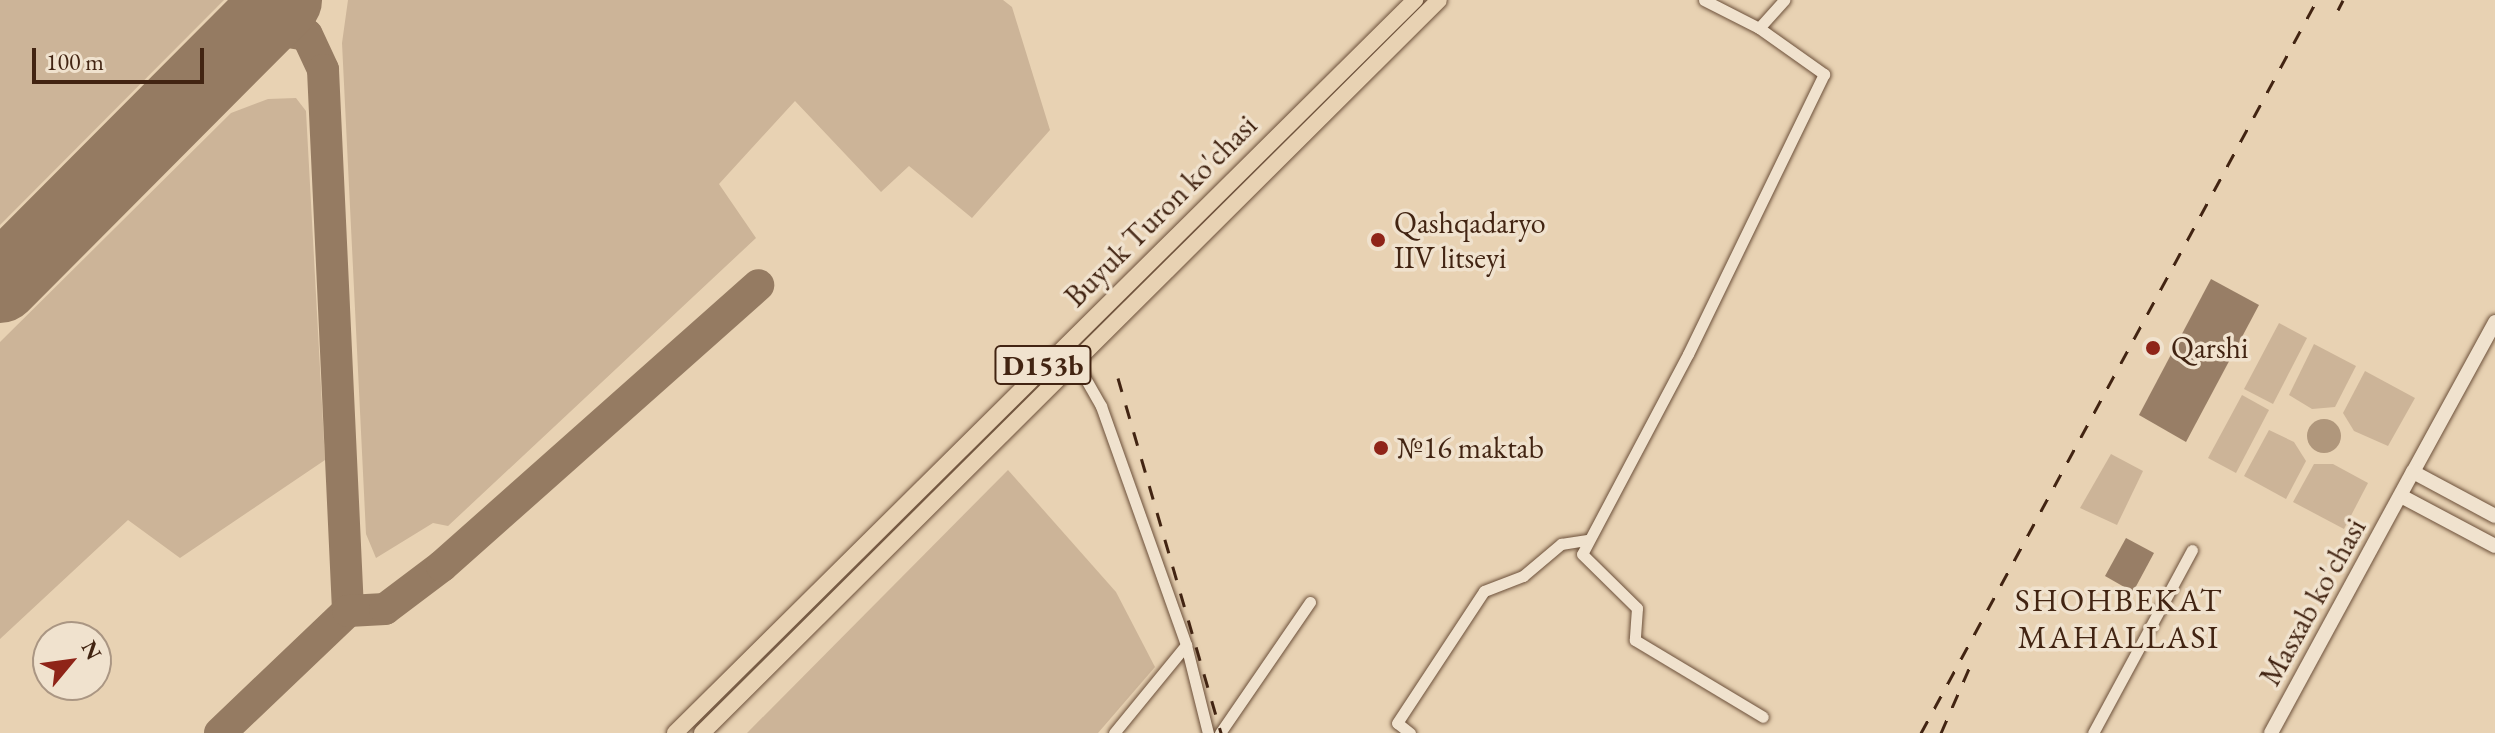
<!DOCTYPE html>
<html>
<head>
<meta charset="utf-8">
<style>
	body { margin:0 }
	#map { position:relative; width:2495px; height:733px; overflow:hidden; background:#e8d2b3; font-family:"EB Garamond",serif }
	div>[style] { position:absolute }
	.green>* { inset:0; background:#ccb498 }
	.water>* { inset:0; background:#b0977c }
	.round { border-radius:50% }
	.taxiway>* { height:32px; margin:-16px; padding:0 16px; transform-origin:16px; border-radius:16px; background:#957b62 }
	.runway>* { height:78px; margin:-39px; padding:0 39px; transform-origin:39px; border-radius:39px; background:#957b62 }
	.building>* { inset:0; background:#987e66 }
	.roads { filter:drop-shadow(0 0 2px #6c503a) drop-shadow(0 0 2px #6c503a) }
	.minor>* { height:11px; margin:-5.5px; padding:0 5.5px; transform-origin:5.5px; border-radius:5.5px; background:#f0e2ce }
	.tertiary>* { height:14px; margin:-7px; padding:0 7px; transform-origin:7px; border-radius:7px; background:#f0e2ce }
	.secondary>* { height:14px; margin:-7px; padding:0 7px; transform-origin:7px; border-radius:7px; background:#f0e2ce }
	.primary>* { height:16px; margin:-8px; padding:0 8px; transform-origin:8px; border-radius:8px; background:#e8d2b3 }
	.rail>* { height:3px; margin-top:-1.5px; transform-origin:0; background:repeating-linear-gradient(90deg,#422412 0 14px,transparent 0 28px) }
	.dots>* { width:22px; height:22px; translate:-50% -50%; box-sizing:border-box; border:4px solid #f0e2ce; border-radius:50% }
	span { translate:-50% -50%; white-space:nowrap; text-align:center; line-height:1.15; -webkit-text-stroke:7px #f0e2ce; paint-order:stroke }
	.shield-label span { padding:2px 6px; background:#f0e2ce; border:2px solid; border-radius:6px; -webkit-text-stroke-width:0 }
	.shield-label { font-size:28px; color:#422412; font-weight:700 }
	.street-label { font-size:30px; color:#422412 }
	.poi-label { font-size:30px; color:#422412 }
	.left { translate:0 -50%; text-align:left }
	.neighbourhood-label { font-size:32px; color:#422412; letter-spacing:2px }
	.north { position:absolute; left:32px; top:621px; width:80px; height:80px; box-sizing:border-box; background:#f0e2ce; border:2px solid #aa9683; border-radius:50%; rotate:61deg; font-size:22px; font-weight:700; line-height:32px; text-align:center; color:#422412 }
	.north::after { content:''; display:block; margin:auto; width:28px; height:36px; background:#8f2418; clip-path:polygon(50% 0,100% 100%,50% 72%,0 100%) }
	.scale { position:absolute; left:32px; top:48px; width:172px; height:36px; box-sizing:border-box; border:4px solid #422412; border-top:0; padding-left:10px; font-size:24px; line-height:28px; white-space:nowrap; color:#422412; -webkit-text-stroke:6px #f0e2ce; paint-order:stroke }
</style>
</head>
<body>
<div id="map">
	<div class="green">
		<i style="clip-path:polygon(0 0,224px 0,0 225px)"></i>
		<i style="clip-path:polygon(348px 0,1003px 0,1012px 7px,1050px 130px,972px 218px,909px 166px,881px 192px,795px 101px,719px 184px,756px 238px,448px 526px,433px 523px,376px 558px,366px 534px,342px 43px)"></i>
		<i style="clip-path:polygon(296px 98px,306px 111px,325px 460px,180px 558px,128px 520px,0 639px,0 342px,231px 113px,268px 99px)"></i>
		<i style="clip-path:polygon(2279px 323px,2307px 338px,2273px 404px,2244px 389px)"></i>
		<i style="clip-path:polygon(2314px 344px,2356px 366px,2335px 407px,2312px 409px,2289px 395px)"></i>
		<i style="clip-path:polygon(2365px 371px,2415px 398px,2388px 446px,2354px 431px,2343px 413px)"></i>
		<i style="clip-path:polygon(2242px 395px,2269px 410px,2236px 473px,2208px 458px)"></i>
		<i style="clip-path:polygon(2269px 430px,2294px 442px,2306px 461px,2286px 499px,2244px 476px)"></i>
		<i style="clip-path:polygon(2111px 454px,2143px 471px,2117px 525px,2080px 508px)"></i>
		<i style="clip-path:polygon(2314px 464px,2333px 464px,2368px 483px,2344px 529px,2293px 502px)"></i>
		<i style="clip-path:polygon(1008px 470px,1116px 592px,1155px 667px,1098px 733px,747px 733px)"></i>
	</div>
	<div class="water">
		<i class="round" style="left:2307px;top:419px;width:34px;height:34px"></i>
	</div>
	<div class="taxiway">
		<i style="left:243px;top:40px;width:34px;rotate:-17deg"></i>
		<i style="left:276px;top:30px;width:31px;rotate:9deg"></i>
		<i style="left:307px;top:35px;width:38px;rotate:65deg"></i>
		<i style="left:323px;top:70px;width:542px;rotate:87.35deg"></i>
		<i style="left:220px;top:733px;width:177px;rotate:-43.6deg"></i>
		<i style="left:348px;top:611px;width:37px;rotate:-3deg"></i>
		<i style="left:385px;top:609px;width:71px;rotate:-37deg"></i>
		<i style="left:442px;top:566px;width:423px;rotate:-41.6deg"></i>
	</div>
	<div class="runway">
		<i style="left:0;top:284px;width:401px;rotate:-45.1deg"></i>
	</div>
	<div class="building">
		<i style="clip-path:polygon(2211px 279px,2259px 305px,2186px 442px,2139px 415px)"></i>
		<i style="clip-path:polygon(2126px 538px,2154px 553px,2133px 592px,2105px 576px)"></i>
	</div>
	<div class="roads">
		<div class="minor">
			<i style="left:1704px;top:0;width:62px;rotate:27deg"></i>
			<i style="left:1759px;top:28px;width:80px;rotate:35.3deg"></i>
			<i style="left:1824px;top:74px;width:311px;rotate:115.9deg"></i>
			<i style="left:1688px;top:354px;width:226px;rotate:117.9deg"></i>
			<i style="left:1582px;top:554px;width:77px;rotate:44.5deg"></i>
			<i style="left:1637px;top:608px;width:32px;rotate:94deg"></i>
			<i style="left:1635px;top:640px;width:149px;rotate:31deg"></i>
			<i style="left:1759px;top:28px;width:38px;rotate:-48deg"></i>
			<i style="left:1072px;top:355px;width:59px;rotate:60.4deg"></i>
			<i style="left:1101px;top:406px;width:254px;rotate:70.4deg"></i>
			<i style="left:1186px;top:645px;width:91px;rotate:76deg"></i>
			<i style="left:1114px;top:733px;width:114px;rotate:-50.7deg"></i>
			<i style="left:1220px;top:733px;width:159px;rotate:-55.5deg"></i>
			<i style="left:1410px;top:733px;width:16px;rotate:-142deg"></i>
			<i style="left:1397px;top:723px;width:158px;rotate:-56.6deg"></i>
			<i style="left:1484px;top:591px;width:42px;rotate:-21deg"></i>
			<i style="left:1523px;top:576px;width:50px;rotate:-40.1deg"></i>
			<i style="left:1561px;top:544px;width:25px;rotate:-9deg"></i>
			<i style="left:2093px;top:733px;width:208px;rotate:-61.6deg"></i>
		</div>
		<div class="tertiary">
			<i style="left:2413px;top:472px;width:171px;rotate:-61.3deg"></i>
		</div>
		<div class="secondary">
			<i style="left:2401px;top:496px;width:106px;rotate:28deg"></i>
			<i style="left:2271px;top:733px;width:297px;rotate:-61.5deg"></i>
			<i style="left:2413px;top:472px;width:93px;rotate:28.2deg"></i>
		</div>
		<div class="primary">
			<i style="left:675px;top:733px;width:1042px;rotate:-44.73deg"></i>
			<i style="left:702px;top:733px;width:1039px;rotate:-44.84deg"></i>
		</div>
	</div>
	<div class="rail">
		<i style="left:2338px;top:10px;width:11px;rotate:-63deg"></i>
		<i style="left:1118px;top:378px;width:370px;rotate:73.8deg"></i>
		<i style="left:1921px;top:733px;width:833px;rotate:-61.62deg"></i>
		<i style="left:1941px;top:733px;width:83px;rotate:-66.5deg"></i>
	</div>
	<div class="dots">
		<i style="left:1378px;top:240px;background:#8f2418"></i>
		<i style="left:2153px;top:348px;background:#8f2418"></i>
		<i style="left:1381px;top:448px;background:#8f2418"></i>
	</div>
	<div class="shield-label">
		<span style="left:1043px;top:365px">D153b</span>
	</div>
	<div class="street-label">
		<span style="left:1161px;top:211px;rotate:-45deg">Buyuk Turon ko'chasi</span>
		<span style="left:2313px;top:602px;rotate:-61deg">Masxab ko'chasi</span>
	</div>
	<div class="poi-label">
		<span class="left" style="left:1394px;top:240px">Qashqadaryo<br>IIV litseyi</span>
		<span class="left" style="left:2171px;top:348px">Qarshi</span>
		<span class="left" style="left:1397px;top:448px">№16 maktab</span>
	</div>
	<div class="neighbourhood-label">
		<span style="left:2119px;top:619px">SHOHBEKAT<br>MAHALLASI</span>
	</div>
	<div class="north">N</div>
	<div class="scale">100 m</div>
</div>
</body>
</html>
